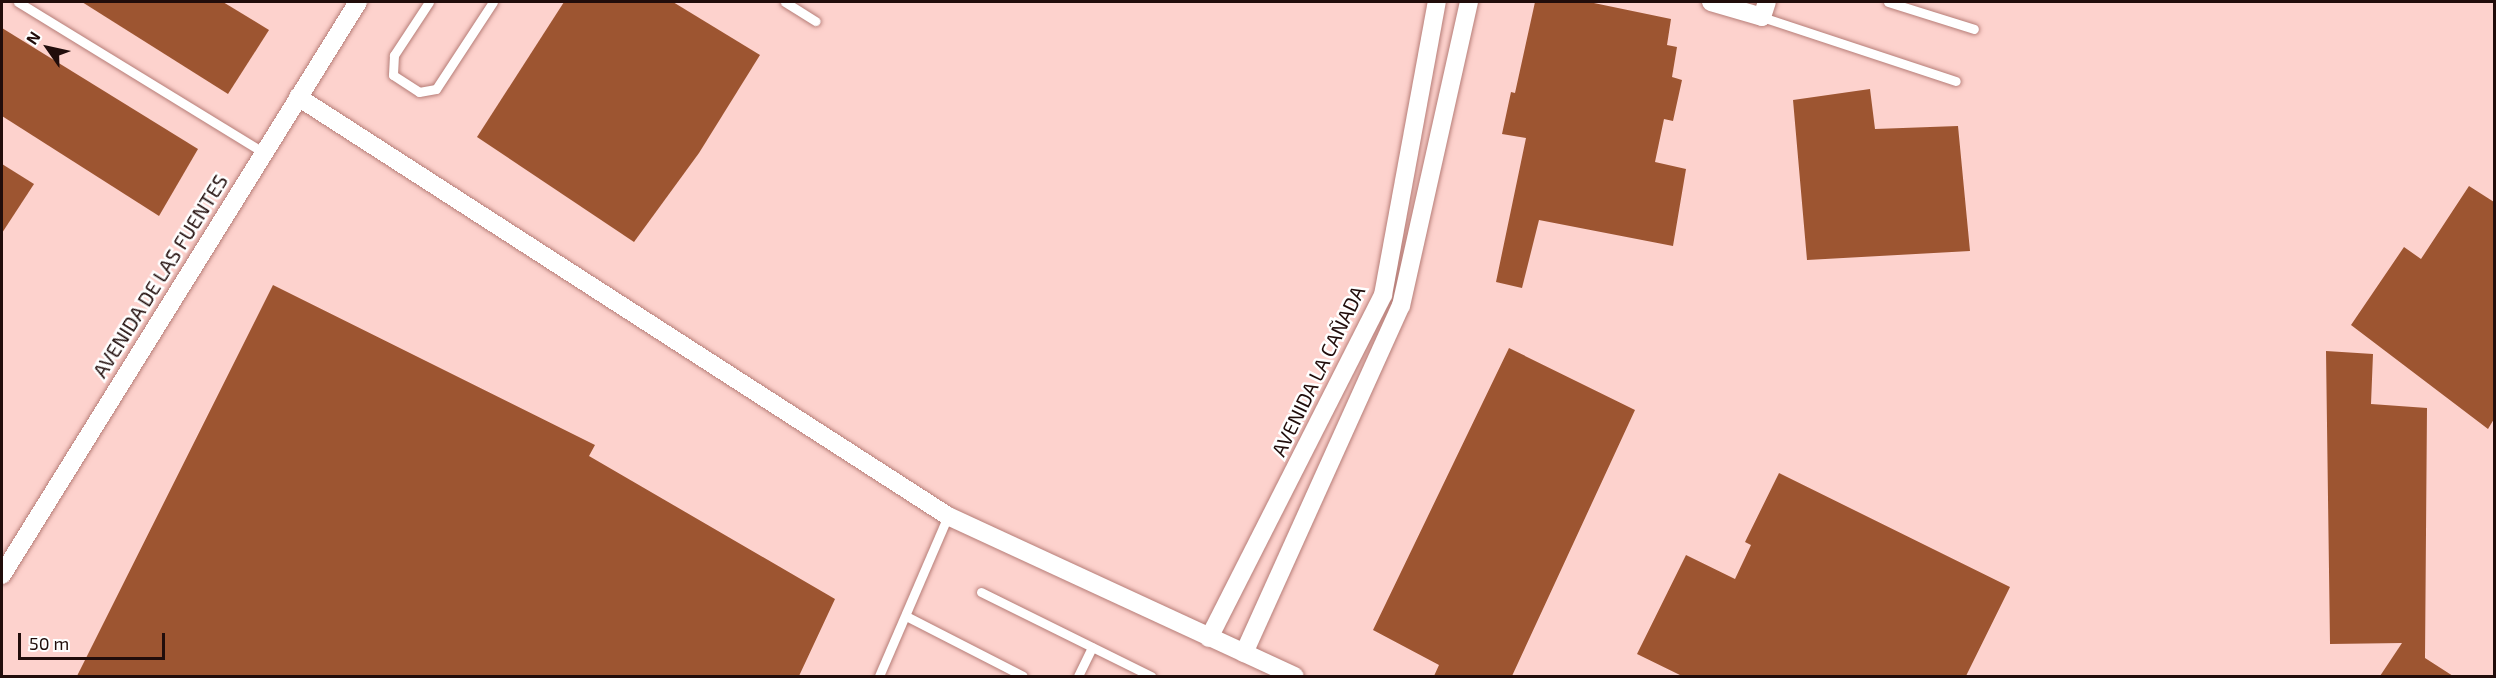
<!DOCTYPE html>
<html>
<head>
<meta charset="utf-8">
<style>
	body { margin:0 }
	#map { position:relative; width:2496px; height:678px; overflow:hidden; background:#fbe2df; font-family:"Exo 2",sans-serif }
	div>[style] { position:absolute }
	.built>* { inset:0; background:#fdd2cd }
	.building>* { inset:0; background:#9d5531 }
	.roads { filter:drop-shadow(0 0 2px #b67d77) drop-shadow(0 0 2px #b67d77) }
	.service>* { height:9px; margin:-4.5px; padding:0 4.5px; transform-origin:4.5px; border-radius:4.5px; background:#fff }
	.minor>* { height:18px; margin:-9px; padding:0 9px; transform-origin:9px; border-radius:9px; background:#fff }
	span { translate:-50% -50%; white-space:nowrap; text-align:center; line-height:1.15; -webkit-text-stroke:5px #fff; paint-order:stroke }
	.street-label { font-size:20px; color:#210d0b }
	.frame { position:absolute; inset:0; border:3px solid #210d0b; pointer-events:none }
	.north { position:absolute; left:18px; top:18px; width:60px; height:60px; -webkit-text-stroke:4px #fff; paint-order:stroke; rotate:304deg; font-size:16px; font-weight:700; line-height:24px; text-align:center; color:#210d0b }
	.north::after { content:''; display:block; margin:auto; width:21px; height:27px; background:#210d0b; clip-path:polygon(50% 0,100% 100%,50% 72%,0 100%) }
	.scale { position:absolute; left:18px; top:633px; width:147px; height:27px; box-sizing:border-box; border:3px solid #210d0b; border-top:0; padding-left:8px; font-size:18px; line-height:21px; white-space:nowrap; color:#210d0b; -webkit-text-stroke:4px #fff; paint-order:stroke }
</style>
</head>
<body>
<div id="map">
	<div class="built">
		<i style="clip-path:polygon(2px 2px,2494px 2px,2494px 676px,2px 676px)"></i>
	</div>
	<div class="building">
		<i style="clip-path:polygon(82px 2px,223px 2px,269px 30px,228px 94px)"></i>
		<i style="clip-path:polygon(564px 2px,673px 2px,760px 55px,699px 153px,634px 242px,477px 137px)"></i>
		<i style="clip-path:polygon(1535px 2px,1589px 2px,1671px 19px,1667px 45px,1677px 47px,1672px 77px,1682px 80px,1673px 121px,1664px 119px,1655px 162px,1686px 169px,1673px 246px,1539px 220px,1522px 288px,1496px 282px,1526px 138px,1502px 134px,1511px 92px,1515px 93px)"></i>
		<i style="clip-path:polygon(2px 28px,198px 149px,159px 216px,2px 116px)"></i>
		<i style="clip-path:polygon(1870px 89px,1875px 129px,1958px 126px,1970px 251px,1807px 260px,1793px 100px)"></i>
		<i style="clip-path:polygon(2px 164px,34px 184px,2px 233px)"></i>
		<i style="clip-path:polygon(2469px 186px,2494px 202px,2494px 419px,2488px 429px,2351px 325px,2404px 247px,2421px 259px)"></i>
		<i style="clip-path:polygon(273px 285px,595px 445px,589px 456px,835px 599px,799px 676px,77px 676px)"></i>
		<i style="clip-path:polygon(1509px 348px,1635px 410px,1512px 676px,1434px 676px,1439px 665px,1373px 630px)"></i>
		<i style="clip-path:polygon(2326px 351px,2373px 354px,2371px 404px,2427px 408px,2425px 658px,2453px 676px,2380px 676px,2402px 643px,2330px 644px)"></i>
		<i style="clip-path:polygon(1779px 473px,2010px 587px,1966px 676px,1682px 676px,1637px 654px,1686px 555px,1735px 579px,1751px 545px,1745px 542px)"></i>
	</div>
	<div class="roads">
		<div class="service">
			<i style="left:18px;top:2px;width:289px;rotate:31.5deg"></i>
			<i style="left:429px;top:2px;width:64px;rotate:123.4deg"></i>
			<i style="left:394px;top:55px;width:20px;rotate:93deg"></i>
			<i style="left:393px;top:75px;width:31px;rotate:33deg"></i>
			<i style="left:419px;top:92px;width:17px;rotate:-10deg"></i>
			<i style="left:436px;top:89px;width:104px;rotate:-56.8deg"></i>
			<i style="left:785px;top:2px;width:36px;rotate:32deg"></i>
			<i style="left:1888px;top:2px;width:90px;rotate:17.4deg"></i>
			<i style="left:1762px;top:17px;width:204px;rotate:18.3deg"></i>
			<i style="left:981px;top:592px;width:190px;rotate:26.3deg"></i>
			<i style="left:906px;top:616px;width:131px;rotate:27.1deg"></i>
			<i style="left:879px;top:676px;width:174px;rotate:-66.7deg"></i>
			<i style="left:1078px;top:676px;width:32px;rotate:-64deg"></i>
		</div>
		<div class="minor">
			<i style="left:1711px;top:2px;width:53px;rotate:16.4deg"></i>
			<i style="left:1762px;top:17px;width:16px;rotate:-72deg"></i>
			<i style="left:298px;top:97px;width:773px;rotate:32.81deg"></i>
			<i style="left:948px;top:516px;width:382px;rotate:24.8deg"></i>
			<i style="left:2px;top:575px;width:675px;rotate:-58.15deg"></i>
			<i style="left:1209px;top:638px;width:385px;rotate:-63.1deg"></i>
			<i style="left:1383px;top:295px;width:298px;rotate:-79.6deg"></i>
			<i style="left:1244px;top:653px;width:381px;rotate:-65.7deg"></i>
			<i style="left:1401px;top:306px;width:312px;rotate:-77.4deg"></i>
		</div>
	</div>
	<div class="street-label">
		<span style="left:160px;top:276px;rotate:-58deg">AVENIDA DE LAS FUENTES</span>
		<span style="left:1318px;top:371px;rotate:-64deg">AVENIDA LA CAÑADA</span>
	</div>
	<div class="frame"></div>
	<div class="north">N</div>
	<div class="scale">50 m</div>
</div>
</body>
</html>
